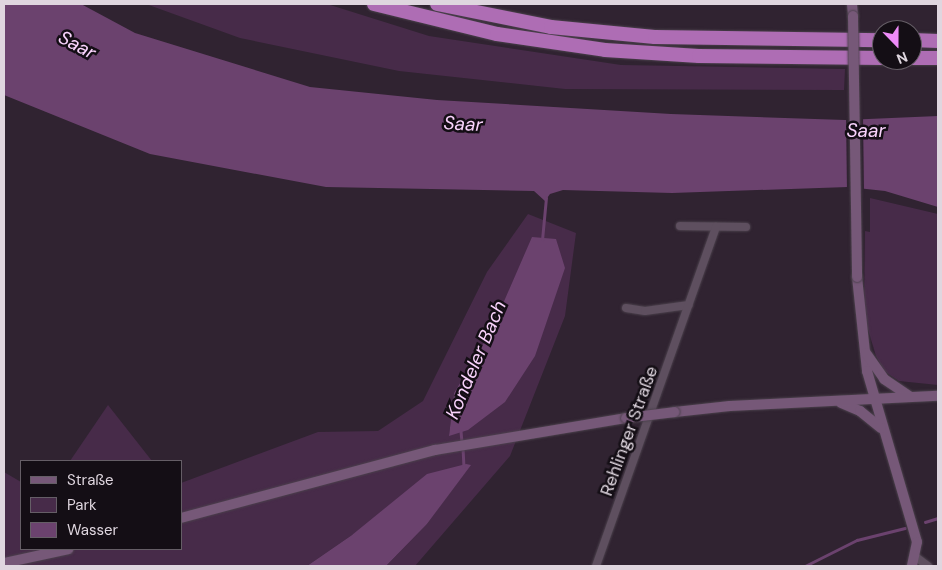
<!DOCTYPE html>
<html>
<head>
<meta charset="utf-8">
<style>
	body { margin:0 }
	#map { position:relative; width:942px; height:570px; overflow:hidden; background:#302331; font-family:"DM Sans",sans-serif }
	div>[style] { position:absolute }
	.green>* { inset:0; background:#472b49 }
	.water>* { inset:0; background:#6b426e }
	.pier>* { inset:0; background:#302331 }
	.stream>* { height:2.5px; margin:-1.25px; padding:0 1.25px; transform-origin:1.25px; border-radius:1.25px; background:#6b426e }
	.roads { filter:drop-shadow(0 0 1px #4b414c) drop-shadow(0 0 1px #4b414c) }
	.street>* { height:8px; margin:-4px; padding:0 4px; transform-origin:4px; border-radius:4px; background:#5e4f5f }
	.secondary>* { height:10px; margin:-5px; padding:0 5px; transform-origin:5px; border-radius:5px; background:#765878 }
	.highway>* { height:14px; margin:-7px; padding:0 7px; transform-origin:7px; border-radius:7px; background:#ae6db4 }
	.bridges { filter:drop-shadow(0 0 1px #4b414c) drop-shadow(0 0 1px #4b414c) }
	.secondary-bridge>* { height:10px; margin:-5px; padding:0 5px; transform-origin:5px; border-radius:5px; background:#765878 }
	span { translate:-50% -50%; white-space:nowrap; text-align:center; line-height:1.15; -webkit-text-stroke:5px #140e15; paint-order:stroke }
	.street-label { font-size:18px; color:#dfd6df }
	.water-label { font-size:19px; color:#f9d3fc; font-style:italic }
	.frame { position:absolute; inset:0; border:5px solid #dfd6df; pointer-events:none }
	.legend { position:absolute; left:20px; top:460px; width:162px; height:90px; box-sizing:border-box; background:#140e15; border:1px solid #655e66; margin:0; padding:6px 9px; list-style:none; font-size:15px; color:#dfd6df }
	.legend li { display:flex; align-items:center; gap:10px; height:25px }
	.legend b { width:25px; border:1px solid #655e66 }
	.north { position:absolute; left:872px; top:20px; width:50px; height:50px; box-sizing:border-box; background:#140e15; border:1px solid #655e66; border-radius:50%; rotate:158deg; font-size:14px; font-weight:700; line-height:20px; text-align:center; color:#dfd6df }
	.north::after { content:''; display:block; margin:auto; width:18px; height:22px; background:#ee8bf8; clip-path:polygon(50% 0,100% 100%,50% 72%,0 100%) }
</style>
</head>
<body>
<div id="map">
	<div class="green">
		<i style="clip-path:polygon(146px 4px,327px 4px,429px 36px,621px 65px,845px 69px,844px 90px,565px 89px,399px 71px,240px 38px)"></i>
		<i style="clip-path:polygon(870px 198px,938px 214px,938px 385px,899px 381px,884px 371px,876px 356px,864px 316px,865px 231px,870px 232px)"></i>
		<i style="clip-path:polygon(evenodd,528px 214px,576px 233px,565px 316px,510px 456px,415px 566px,386px 566px,427px 524px,470px 465px,352px 535px,307px 566px,4px 566px,4px 472px,21px 482px,21px 549px,181px 549px,181px 483px,318px 432px,378px 431px,423px 401px,487px 272px,528px 214px,492px 329px,449px 436px,454px 393px,492px 329px)"></i>
		<i style="clip-path:polygon(108px 405px,152px 461px,70px 461px)"></i>
	</div>
	<div class="water">
		<i style="clip-path:polygon(4px 4px,81px 4px,135px 33px,310px 87px,437px 100px,671px 114px,845px 120px,938px 116px,938px 207px,885px 191px,848px 187px,672px 193px,563px 190px,550px 194px,545px 201px,534px 191px,326px 187px,150px 154px,4px 95px)"></i>
		<i style="clip-path:polygon(532px 237px,556px 239px,565px 268px,535px 356px,505px 402px,468px 430px,449px 436px,454px 393px,492px 329px)"></i>
		<i style="clip-path:polygon(466px 464px,471px 465px,427px 524px,386px 566px,307px 566px,352px 535px,427px 474px)"></i>
	</div>
	<div class="pier">
		<i style="clip-path:polygon(863px 116px,864px 192px,847px 190px,846px 117px)"></i>
	</div>
	<div class="stream">
		<i style="left:542px;top:240px;width:42px;rotate:-84.6deg"></i>
		<i style="left:461px;top:431px;width:12px;rotate:85deg"></i>
		<i style="left:463px;top:448px;width:19px;rotate:87deg"></i>
		<i style="left:925px;top:522px;width:14px;rotate:-17deg"></i>
		<i style="left:805px;top:566px;width:58px;rotate:-26.6deg"></i>
		<i style="left:857px;top:540px;width:49px;rotate:-14deg"></i>
	</div>
	<div class="roads">
		<div class="street">
			<i style="left:680px;top:226px;width:66px;rotate:0.9deg"></i>
			<i style="left:626px;top:308px;width:19px;rotate:9deg"></i>
			<i style="left:645px;top:311px;width:44px;rotate:-7.8deg"></i>
			<i style="left:916px;top:557px;width:15px;rotate:37deg"></i>
			<i style="left:596px;top:566px;width:360px;rotate:-70.5deg"></i>
		</div>
		<div class="secondary">
			<i style="left:852px;top:4px;width:12px;rotate:85deg"></i>
			<i style="left:857px;top:277px;width:95px;rotate:83.9deg"></i>
			<i style="left:867px;top:371px;width:178px;rotate:73.7deg"></i>
			<i style="left:917px;top:542px;width:25px;rotate:102deg"></i>
			<i style="left:866px;top:353px;width:32px;rotate:55deg"></i>
			<i style="left:884px;top:379px;width:32px;rotate:34deg"></i>
			<i style="left:841px;top:403px;width:21px;rotate:23deg"></i>
			<i style="left:860px;top:411px;width:27px;rotate:39deg"></i>
			<i style="left:675px;top:412px;width:55px;rotate:-6.2deg"></i>
			<i style="left:730px;top:406px;width:208px;rotate:-2.8deg"></i>
			<i style="left:181px;top:518px;width:263px;rotate:-15deg"></i>
			<i style="left:435px;top:450px;width:194px;rotate:-9.5deg"></i>
			<i style="left:4px;top:563px;width:66px;rotate:-12.2deg"></i>
		</div>
		<div class="highway">
			<i style="left:374px;top:4px;width:127px;rotate:13.7deg"></i>
			<i style="left:497px;top:34px;width:109px;rotate:8.4deg"></i>
			<i style="left:605px;top:50px;width:94px;rotate:3.7deg"></i>
			<i style="left:699px;top:56px;width:183px;rotate:0.6deg"></i>
			<i style="left:437px;top:4px;width:116px;rotate:11.4deg"></i>
			<i style="left:551px;top:27px;width:104px;rotate:5.5deg"></i>
			<i style="left:655px;top:37px;width:227px;rotate:0.8deg"></i>
			<i style="left:912px;top:40px;width:26px;rotate:2deg"></i>
			<i style="left:912px;top:58px;width:26px"></i>
		</div>
	</div>
	<div class="bridges">
		<div class="secondary-bridge">
			<i style="left:853px;top:16px;width:261px;rotate:89.1deg"></i>
			<i style="left:626px;top:418px;width:49px;rotate:-7deg"></i>
		</div>
	</div>
	<div class="street-label">
		<span style="left:629px;top:431px;rotate:-70deg">Rehlinger Straße</span>
	</div>
	<div class="water-label">
		<span style="left:77px;top:45px;rotate:28deg">Saar</span>
		<span style="left:463px;top:124px;rotate:3deg">Saar</span>
		<span style="left:866px;top:131px">Saar</span>
		<span style="left:476px;top:360px;rotate:-67deg">Kondeler Bach</span>
	</div>
	<div class="frame"></div>
	<ul class="legend">
	<li><b style="height:6px;background:#765878"></b>Straße</li>
	<li><b style="height:14px;background:#472b49"></b>Park</li>
	<li><b style="height:14px;background:#6b426e"></b>Wasser</li>
	</ul>
	<div class="north">N</div>
</div>
</body>
</html>
